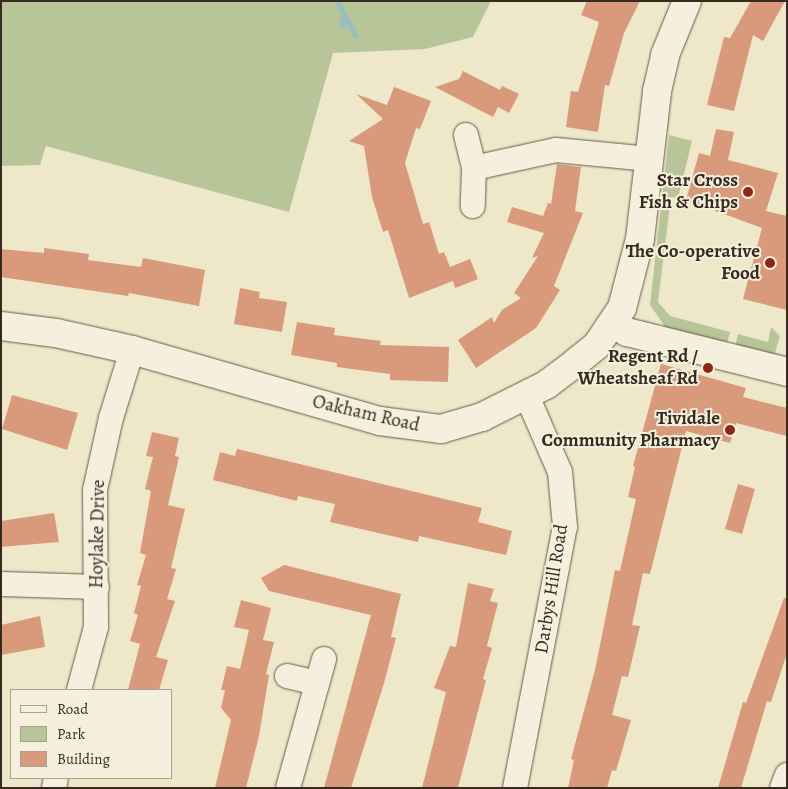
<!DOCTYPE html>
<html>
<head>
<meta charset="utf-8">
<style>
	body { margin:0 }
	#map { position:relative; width:788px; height:789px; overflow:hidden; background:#efe7ca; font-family:Alegreya,serif }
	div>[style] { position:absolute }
	.green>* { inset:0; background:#b7c598 }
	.stream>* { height:6px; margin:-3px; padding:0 3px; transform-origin:3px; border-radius:3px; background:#9cbebf }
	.building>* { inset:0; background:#d89a7a }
	.roads { filter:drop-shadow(0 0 1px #655a4a) drop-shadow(0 0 1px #655a4a) }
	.street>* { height:24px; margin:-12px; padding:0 12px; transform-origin:12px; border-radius:12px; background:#f5efdd }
	.secondary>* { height:28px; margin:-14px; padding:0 14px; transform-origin:14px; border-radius:14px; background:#f5efdd }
	.dots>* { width:14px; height:14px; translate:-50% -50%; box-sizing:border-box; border:2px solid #f5efdd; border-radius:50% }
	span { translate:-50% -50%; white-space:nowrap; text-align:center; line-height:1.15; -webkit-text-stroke:4px #f5efdd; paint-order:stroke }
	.poi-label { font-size:19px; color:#372b1f; font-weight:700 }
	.right { translate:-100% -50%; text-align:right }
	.street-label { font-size:19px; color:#372b1f }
	.frame { position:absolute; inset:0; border:2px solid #372b1f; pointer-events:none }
	.legend { position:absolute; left:10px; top:689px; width:162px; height:90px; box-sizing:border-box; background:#f5efdd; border:1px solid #a9a191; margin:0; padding:6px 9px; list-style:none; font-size:15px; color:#372b1f }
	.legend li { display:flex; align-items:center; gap:10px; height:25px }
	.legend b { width:25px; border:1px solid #a9a191 }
</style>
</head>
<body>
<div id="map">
	<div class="green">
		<i style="clip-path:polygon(1px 1px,491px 1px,473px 37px,425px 49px,333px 53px,289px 212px,46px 146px,40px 165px,1px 166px)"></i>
		<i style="clip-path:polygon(669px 135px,692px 141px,678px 198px,671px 197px,658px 302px,670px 316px,730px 332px,725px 350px,668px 331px,650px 305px)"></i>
		<i style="clip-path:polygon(771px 327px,780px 336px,774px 356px,734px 352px,738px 334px,768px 342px)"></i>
	</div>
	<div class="stream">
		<i style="left:338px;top:1px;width:15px;rotate:67deg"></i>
		<i style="left:344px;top:15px;width:12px;rotate:99deg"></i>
		<i style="left:344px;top:15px;width:24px;rotate:60deg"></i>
	</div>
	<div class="building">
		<i style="clip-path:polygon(587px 1px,640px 1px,624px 33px,609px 86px,605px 85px,598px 132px,566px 127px,571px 91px,578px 92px,599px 22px,581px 15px)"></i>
		<i style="clip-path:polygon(751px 1px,785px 1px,763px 41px,753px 35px,734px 111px,707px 105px,724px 37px,730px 38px)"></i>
		<i style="clip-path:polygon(463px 71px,500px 90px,502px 86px,519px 94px,509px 113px,498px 107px,493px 117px,435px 87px,459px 79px)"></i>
		<i style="clip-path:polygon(394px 87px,431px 101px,420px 129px,416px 128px,405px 163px,423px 224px,429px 222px,439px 254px,444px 252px,450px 267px,470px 259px,478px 279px,455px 288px,453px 281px,409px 298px,388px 230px,383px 232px,372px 197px,364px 146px,349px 141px,383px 119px,356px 94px,387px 105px)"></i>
		<i style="clip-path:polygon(716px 129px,734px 132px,728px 160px,778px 173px,766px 211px,787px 216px,787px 310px,743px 299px,762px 228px,686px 200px,699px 153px,710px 156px)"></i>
		<i style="clip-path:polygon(557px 164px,581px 167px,575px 211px,583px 213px,554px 286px,560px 290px,536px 328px,476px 368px,458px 340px,492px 317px,494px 323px,502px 310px,521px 298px,514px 293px,538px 256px,532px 258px,544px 233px,507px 222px,512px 207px,543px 216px,548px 203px,551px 204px)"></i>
		<i style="clip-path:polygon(44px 248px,89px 254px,88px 260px,141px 267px,143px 258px,205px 270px,199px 306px,129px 293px,128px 296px,1px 277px,1px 249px,44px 253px)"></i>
		<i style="clip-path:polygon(240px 288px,260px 292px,259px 298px,287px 302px,282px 332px,234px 324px)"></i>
		<i style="clip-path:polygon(297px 322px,335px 328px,334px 335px,381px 341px,380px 345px,449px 347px,448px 382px,390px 380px,390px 374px,337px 367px,337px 363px,291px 355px)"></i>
		<i style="clip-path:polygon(661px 364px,746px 388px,743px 397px,787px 408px,787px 436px,736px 423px,730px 443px,686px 431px,650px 574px,643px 573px,632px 625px,640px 626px,628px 677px,622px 676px,612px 715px,631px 720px,616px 771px,612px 770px,607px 788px,568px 788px,574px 760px,571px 759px,595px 670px,615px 570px,620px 571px,636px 499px,628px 497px,635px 467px,633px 466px)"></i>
		<i style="clip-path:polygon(12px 395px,78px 413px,67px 450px,2px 429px)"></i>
		<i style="clip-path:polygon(152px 432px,179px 438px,175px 456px,179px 457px,168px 505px,185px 509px,171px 568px,176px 569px,167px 599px,175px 601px,156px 657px,168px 660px,159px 690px,128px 690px,140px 644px,130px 641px,138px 615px,134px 613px,141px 586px,137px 585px,146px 555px,140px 553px,151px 491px,145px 489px,153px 457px,146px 456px)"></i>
		<i style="clip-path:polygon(237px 449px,482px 508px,478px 522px,512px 531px,506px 555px,419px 536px,418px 542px,330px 522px,335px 504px,298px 496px,297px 501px,213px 480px,220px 452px,235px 456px)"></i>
		<i style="clip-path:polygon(738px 484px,755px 489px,742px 534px,725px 529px)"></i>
		<i style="clip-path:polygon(54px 513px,59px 542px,1px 547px,1px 521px)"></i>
		<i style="clip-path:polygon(284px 565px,401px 594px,391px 637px,396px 638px,384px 683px,351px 788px,324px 788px,371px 615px,269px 591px,261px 578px)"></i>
		<i style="clip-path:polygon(468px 583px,494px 589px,490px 601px,498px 603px,487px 646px,492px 648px,483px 679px,486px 680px,458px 788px,422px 788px,446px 692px,434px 688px,450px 646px,456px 647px)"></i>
		<i style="clip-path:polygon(784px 598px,787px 598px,787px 653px,771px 702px,767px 701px,741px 788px,718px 788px,743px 702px,746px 703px)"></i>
		<i style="clip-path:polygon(241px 600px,271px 608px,263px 640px,274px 642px,266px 674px,269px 675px,259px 736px,246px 788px,215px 788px,231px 720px,221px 708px,225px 690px,221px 690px,227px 666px,240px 669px,249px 630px,234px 627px)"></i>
		<i style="clip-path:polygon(40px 616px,45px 647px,1px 655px,1px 625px)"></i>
	</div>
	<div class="roads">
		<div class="street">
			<i style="left:466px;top:135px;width:34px;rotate:76deg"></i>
			<i style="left:474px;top:168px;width:38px;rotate:92deg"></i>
			<i style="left:474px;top:168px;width:84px;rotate:-12.4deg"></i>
			<i style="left:556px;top:150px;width:94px;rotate:5.5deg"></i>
			<i style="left:1px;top:584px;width:96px;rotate:1.8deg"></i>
			<i style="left:287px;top:676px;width:31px;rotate:13deg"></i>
			<i style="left:79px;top:690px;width:65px;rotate:-74.9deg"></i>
			<i style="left:96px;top:627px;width:137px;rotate:-90.4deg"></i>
			<i style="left:95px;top:490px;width:74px;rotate:-77.5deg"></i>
			<i style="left:111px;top:418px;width:71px;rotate:-72.8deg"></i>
			<i style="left:54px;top:788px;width:10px;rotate:-79deg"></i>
			<i style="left:288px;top:788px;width:134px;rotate:-74.4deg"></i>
			<i style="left:515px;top:788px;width:266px;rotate:-79.2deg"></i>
			<i style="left:565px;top:527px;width:55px;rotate:-95.2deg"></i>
			<i style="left:560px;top:472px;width:83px;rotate:-113.5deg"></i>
			<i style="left:782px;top:788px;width:14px;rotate:-69deg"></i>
		</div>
		<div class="secondary">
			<i style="left:613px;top:323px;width:17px;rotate:33deg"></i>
			<i style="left:627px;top:332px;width:165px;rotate:14deg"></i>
			<i style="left:1px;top:326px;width:55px;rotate:7.3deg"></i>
			<i style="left:56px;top:333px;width:78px;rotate:12.6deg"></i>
			<i style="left:132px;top:350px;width:258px;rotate:16deg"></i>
			<i style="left:380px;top:421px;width:62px;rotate:7.5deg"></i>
			<i style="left:441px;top:429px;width:43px;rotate:-16.3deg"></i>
			<i style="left:482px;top:417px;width:72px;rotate:-26.6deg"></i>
			<i style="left:546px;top:385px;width:36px;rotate:-37deg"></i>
			<i style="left:575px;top:363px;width:28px;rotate:-39deg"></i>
			<i style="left:597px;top:345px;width:45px;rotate:-56deg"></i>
			<i style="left:622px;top:308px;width:71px;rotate:-75.4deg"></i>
			<i style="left:640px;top:239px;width:149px;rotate:-83.4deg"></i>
			<i style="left:657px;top:91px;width:37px;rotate:-77deg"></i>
			<i style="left:665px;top:55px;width:58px;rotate:-67.8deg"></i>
		</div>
	</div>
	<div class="dots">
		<i style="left:748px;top:192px;background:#8f2418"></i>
		<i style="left:770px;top:263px;background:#8f2418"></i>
		<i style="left:708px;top:368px;background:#8f2418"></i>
		<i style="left:730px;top:430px;background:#8f2418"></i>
	</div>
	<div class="poi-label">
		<span class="right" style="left:738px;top:192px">Star Cross<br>Fish &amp; Chips</span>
		<span class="right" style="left:760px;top:263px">The Co-operative<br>Food</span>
		<span class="right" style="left:698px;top:368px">Regent Rd /<br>Wheatsheaf Rd</span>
		<span class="right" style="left:720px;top:430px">Tividale<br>Community Pharmacy</span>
	</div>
	<div class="street-label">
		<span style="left:366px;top:414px;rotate:13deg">Oakham Road</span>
		<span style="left:98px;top:534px;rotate:-89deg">Hoylake Drive</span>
		<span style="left:552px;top:589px;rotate:-81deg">Darbys Hill Road</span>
	</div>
	<div class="frame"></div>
	<ul class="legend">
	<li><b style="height:6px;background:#f5efdd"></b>Road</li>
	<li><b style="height:14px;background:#b7c598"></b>Park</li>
	<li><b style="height:14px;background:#d89a7a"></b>Building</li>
	</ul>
</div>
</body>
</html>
